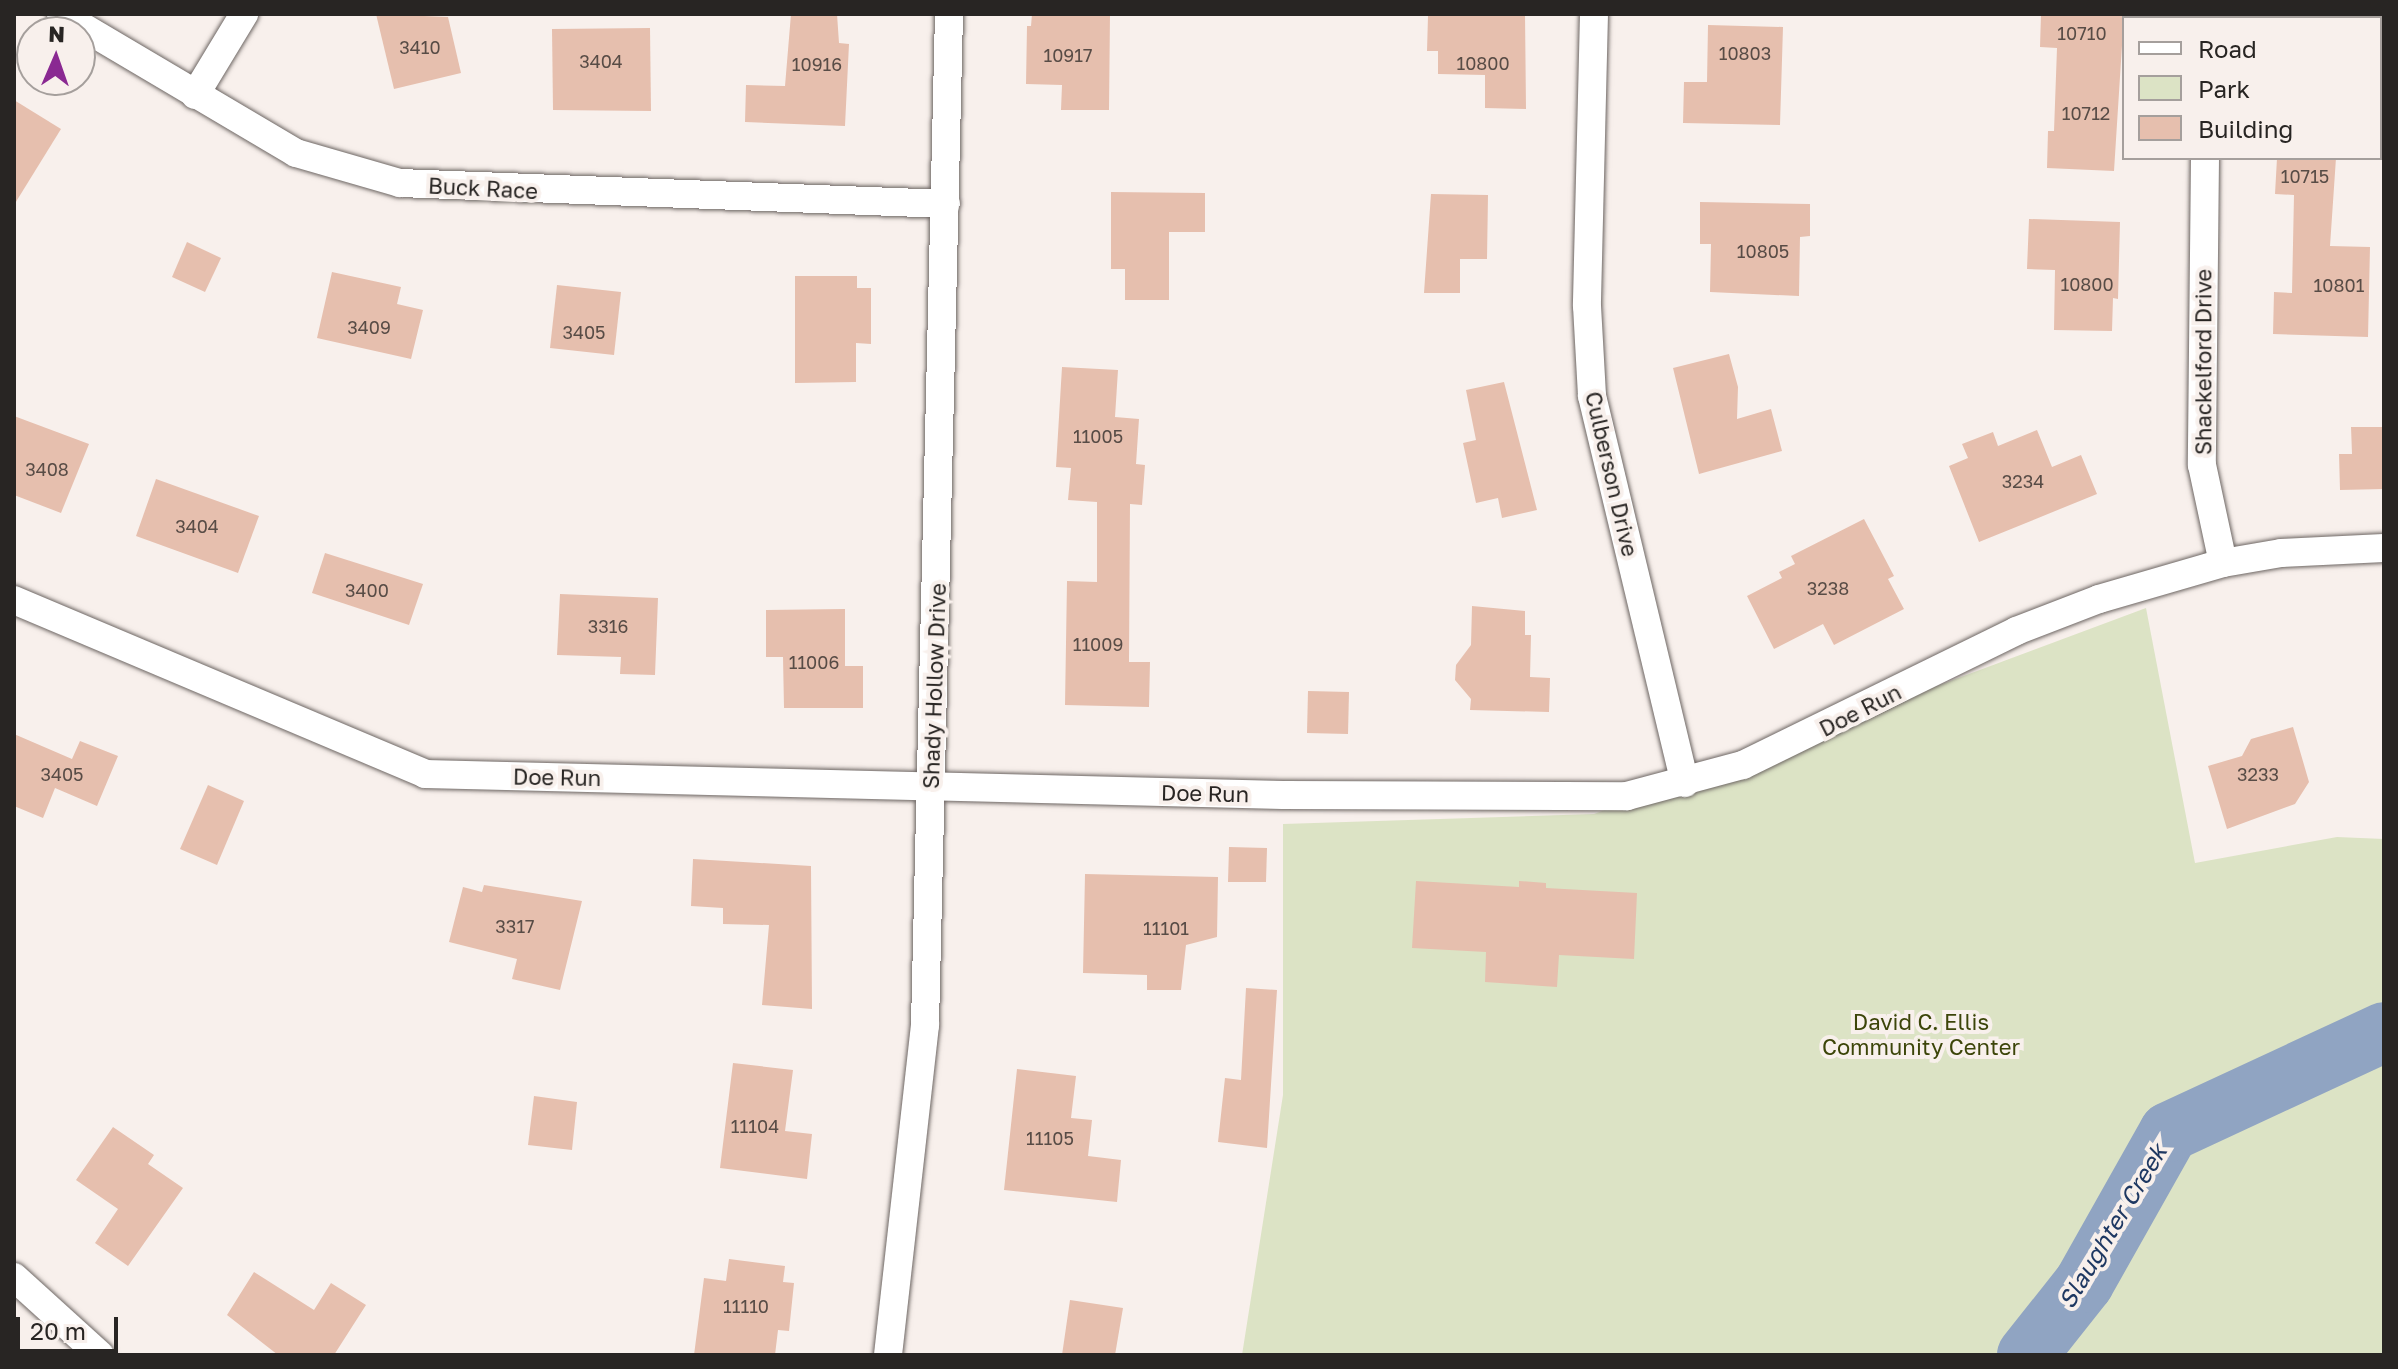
<!DOCTYPE html>
<html>
<head>
<meta charset="utf-8">
<style>
	body { margin:0 }
	#map { position:relative; width:2398px; height:1369px; overflow:hidden; background:#f8f0ec; font-family:"Golos Text",sans-serif }
	div>[style] { position:absolute }
	.green>* { inset:0; background:#dce3c5 }
	.river>* { height:60px; margin:-30px; padding:0 30px; transform-origin:30px; border-radius:30px; background:#90a4c2 }
	.building>* { inset:0; background:#e6bfae }
	.roads { filter:drop-shadow(0 0 2px #6d6663) drop-shadow(0 0 2px #6d6663) }
	.street>* { height:28px; margin:-14px; padding:0 14px; transform-origin:14px; border-radius:14px; background:#fff }
	span { translate:-50% -50%; white-space:nowrap; text-align:center; line-height:1.15; -webkit-text-stroke:8px #f8f0ec; paint-order:stroke }
	.number-label { font-size:18px; color:#584c46 }
	.number-label span { -webkit-text-stroke-width:0 }
	.street-label { font-size:22px; color:#282523 }
	.park-label { font-size:22px; color:#3c4509 }
	.water-label { font-size:24px; color:#1e3862; font-style:italic }
	.frame { position:absolute; inset:0; border:16px solid #282523; pointer-events:none }
	.legend { position:absolute; left:2122px; top:16px; width:260px; height:144px; box-sizing:border-box; background:#f8f0ec; border:2px solid #a59f9c; margin:0; padding:10px 14px; list-style:none; font-size:24px; color:#282523 }
	.legend li { display:flex; align-items:center; gap:16px; height:40px }
	.legend b { width:40px; border:2px solid #a59f9c }
	.north { position:absolute; left:16px; top:16px; width:80px; height:80px; box-sizing:border-box; background:#f8f0ec; border:2px solid #a59f9c; border-radius:50%; rotate:2deg; font-size:22px; font-weight:700; line-height:32px; text-align:center; color:#282523 }
	.north::after { content:''; display:block; margin:auto; width:28px; height:36px; background:#8a2992; clip-path:polygon(50% 0,100% 100%,50% 72%,0 100%) }
	.scale { position:absolute; left:16px; top:1317px; width:102px; height:36px; box-sizing:border-box; border:4px solid #282523; border-top:0; padding-left:10px; font-size:24px; line-height:28px; white-space:nowrap; color:#282523; -webkit-text-stroke:6px #f8f0ec; paint-order:stroke }
</style>
</head>
<body>
<div id="map">
	<div class="green">
		<i style="clip-path:polygon(2146px 608px,2195px 863px,2337px 837px,2384px 839px,2384px 1355px,1242px 1355px,1283px 1095px,1283px 824px,1594px 814px)"></i>
	</div>
	<div class="river">
		<i style="left:2027px;top:1355px;width:92px;rotate:-51.6deg"></i>
		<i style="left:2084px;top:1283px;width:173px;rotate:-60.6deg"></i>
		<i style="left:2169px;top:1132px;width:237px;rotate:-24.9deg"></i>
	</div>
	<div class="building">
		<i style="clip-path:polygon(376px 14px,448px 17px,461px 73px,394px 89px)"></i>
		<i style="clip-path:polygon(791px 14px,837px 14px,839px 43px,849px 44px,845px 126px,745px 122px,746px 85px,785px 86px)"></i>
		<i style="clip-path:polygon(1032px 14px,1110px 14px,1109px 110px,1061px 110px,1062px 85px,1026px 84px,1027px 26px,1031px 26px)"></i>
		<i style="clip-path:polygon(1525px 14px,1526px 109px,1485px 108px,1485px 75px,1438px 74px,1438px 51px,1427px 51px,1428px 16px)"></i>
		<i style="clip-path:polygon(2041px 14px,2124px 14px,2114px 171px,2047px 168px,2048px 131px,2054px 131px,2057px 48px,2040px 47px)"></i>
		<i style="clip-path:polygon(1708px 25px,1783px 27px,1780px 125px,1683px 123px,1684px 82px,1707px 82px)"></i>
		<i style="clip-path:polygon(650px 28px,651px 111px,553px 110px,552px 29px)"></i>
		<i style="clip-path:polygon(14px 100px,61px 129px,14px 205px)"></i>
		<i style="clip-path:polygon(2277px 158px,2336px 158px,2330px 246px,2370px 247px,2368px 337px,2273px 334px,2274px 292px,2292px 293px,2294px 195px,2275px 194px)"></i>
		<i style="clip-path:polygon(1111px 192px,1205px 193px,1205px 232px,1169px 232px,1169px 300px,1125px 300px,1125px 269px,1111px 269px)"></i>
		<i style="clip-path:polygon(1431px 194px,1488px 195px,1487px 259px,1460px 259px,1460px 293px,1424px 293px)"></i>
		<i style="clip-path:polygon(1700px 202px,1810px 204px,1810px 236px,1800px 237px,1799px 296px,1710px 292px,1711px 244px,1700px 244px)"></i>
		<i style="clip-path:polygon(2029px 219px,2120px 222px,2118px 299px,2113px 298px,2112px 331px,2054px 330px,2055px 270px,2027px 269px)"></i>
		<i style="clip-path:polygon(187px 242px,221px 258px,205px 292px,172px 277px)"></i>
		<i style="clip-path:polygon(332px 272px,401px 287px,397px 304px,423px 310px,411px 359px,317px 338px)"></i>
		<i style="clip-path:polygon(795px 276px,857px 276px,857px 288px,871px 288px,871px 344px,856px 343px,856px 382px,795px 383px)"></i>
		<i style="clip-path:polygon(557px 285px,621px 292px,614px 355px,550px 348px)"></i>
		<i style="clip-path:polygon(1729px 354px,1738px 387px,1737px 419px,1771px 409px,1782px 451px,1699px 474px,1673px 368px)"></i>
		<i style="clip-path:polygon(1062px 367px,1118px 370px,1115px 417px,1139px 419px,1136px 464px,1145px 465px,1142px 505px,1130px 504px,1129px 662px,1150px 662px,1149px 707px,1065px 705px,1067px 581px,1097px 582px,1097px 502px,1068px 500px,1071px 468px,1056px 467px)"></i>
		<i style="clip-path:polygon(1504px 382px,1537px 510px,1502px 518px,1498px 498px,1476px 503px,1463px 443px,1476px 440px,1466px 390px)"></i>
		<i style="clip-path:polygon(14px 416px,89px 444px,61px 513px,14px 495px)"></i>
		<i style="clip-path:polygon(2351px 427px,2384px 427px,2384px 489px,2340px 490px,2339px 454px,2352px 454px)"></i>
		<i style="clip-path:polygon(2037px 430px,2052px 467px,2081px 455px,2097px 494px,1979px 542px,1949px 466px,1968px 458px,1962px 444px,1993px 432px,1998px 446px)"></i>
		<i style="clip-path:polygon(156px 479px,259px 516px,238px 573px,136px 536px)"></i>
		<i style="clip-path:polygon(1864px 519px,1894px 576px,1888px 579px,1904px 609px,1834px 645px,1823px 624px,1774px 649px,1747px 596px,1782px 578px,1779px 572px,1795px 564px,1791px 556px)"></i>
		<i style="clip-path:polygon(325px 553px,423px 584px,409px 625px,312px 593px)"></i>
		<i style="clip-path:polygon(560px 594px,658px 598px,655px 675px,620px 674px,621px 657px,557px 655px)"></i>
		<i style="clip-path:polygon(1472px 606px,1525px 611px,1525px 635px,1531px 635px,1530px 677px,1550px 678px,1549px 712px,1470px 710px,1471px 699px,1455px 680px,1456px 665px,1471px 645px)"></i>
		<i style="clip-path:polygon(845px 609px,845px 666px,863px 666px,863px 708px,784px 708px,783px 657px,766px 657px,766px 610px)"></i>
		<i style="clip-path:polygon(1308px 691px,1349px 692px,1348px 734px,1307px 733px)"></i>
		<i style="clip-path:polygon(2293px 727px,2309px 782px,2295px 804px,2227px 829px,2208px 766px,2242px 756px,2251px 739px)"></i>
		<i style="clip-path:polygon(14px 734px,72px 759px,80px 741px,118px 756px,97px 806px,55px 788px,43px 818px,14px 806px)"></i>
		<i style="clip-path:polygon(208px 785px,244px 801px,217px 865px,180px 849px)"></i>
		<i style="clip-path:polygon(1229px 847px,1267px 848px,1266px 882px,1228px 882px)"></i>
		<i style="clip-path:polygon(693px 859px,811px 866px,812px 1009px,762px 1005px,769px 925px,723px 924px,723px 908px,691px 906px)"></i>
		<i style="clip-path:polygon(1085px 874px,1218px 877px,1217px 937px,1186px 945px,1181px 990px,1147px 990px,1147px 975px,1083px 973px)"></i>
		<i style="clip-path:polygon(1416px 881px,1519px 887px,1519px 881px,1546px 883px,1546px 888px,1637px 893px,1634px 959px,1559px 955px,1557px 987px,1485px 982px,1486px 952px,1412px 948px)"></i>
		<i style="clip-path:polygon(484px 885px,582px 901px,560px 990px,512px 979px,517px 959px,449px 942px,463px 887px,482px 892px)"></i>
		<i style="clip-path:polygon(1246px 988px,1277px 990px,1267px 1148px,1218px 1142px,1225px 1078px,1241px 1080px)"></i>
		<i style="clip-path:polygon(733px 1063px,793px 1070px,785px 1131px,812px 1134px,807px 1179px,720px 1168px)"></i>
		<i style="clip-path:polygon(1017px 1069px,1076px 1076px,1071px 1118px,1092px 1120px,1088px 1156px,1121px 1160px,1117px 1202px,1004px 1190px)"></i>
		<i style="clip-path:polygon(534px 1096px,577px 1102px,572px 1150px,528px 1145px)"></i>
		<i style="clip-path:polygon(113px 1127px,154px 1155px,148px 1164px,183px 1188px,128px 1266px,95px 1243px,118px 1209px,76px 1180px)"></i>
		<i style="clip-path:polygon(729px 1259px,785px 1266px,783px 1282px,794px 1283px,789px 1331px,778px 1330px,775px 1355px,694px 1355px,704px 1278px,726px 1281px)"></i>
		<i style="clip-path:polygon(254px 1272px,314px 1310px,331px 1283px,366px 1305px,334px 1355px,278px 1355px,227px 1315px)"></i>
		<i style="clip-path:polygon(1070px 1300px,1123px 1308px,1115px 1355px,1062px 1355px)"></i>
	</div>
	<div class="roads">
		<div class="street">
			<i style="left:61px;top:14px;width:273px;rotate:30.6deg"></i>
			<i style="left:296px;top:153px;width:108px;rotate:16.1deg"></i>
			<i style="left:400px;top:183px;width:546px;rotate:2.2deg"></i>
			<i style="left:1594px;top:14px;width:292px;rotate:91.4deg"></i>
			<i style="left:1587px;top:306px;width:90px;rotate:86.8deg"></i>
			<i style="left:1592px;top:396px;width:398px;rotate:76.5deg"></i>
			<i style="left:2207px;top:18px;width:4px;rotate:-90deg"></i>
			<i style="left:195px;top:95px;width:95px;rotate:-58.8deg"></i>
			<i style="left:2205px;top:158px;width:307px;rotate:90.6deg"></i>
			<i style="left:2202px;top:465px;width:100px;rotate:77.9deg"></i>
			<i style="left:14px;top:600px;width:446px;rotate:22.9deg"></i>
			<i style="left:425px;top:774px;width:858px;rotate:1.4deg"></i>
			<i style="left:1283px;top:795px;width:344px;rotate:0.2deg"></i>
			<i style="left:1627px;top:796px;width:120px;rotate:-15deg"></i>
			<i style="left:1743px;top:765px;width:304px;rotate:-26.1deg"></i>
			<i style="left:2016px;top:631px;width:89px;rotate:-21.1deg"></i>
			<i style="left:2099px;top:599px;width:129px;rotate:-16.2deg"></i>
			<i style="left:2223px;top:563px;width:59px;rotate:-9.8deg"></i>
			<i style="left:2281px;top:553px;width:103px;rotate:-2.8deg"></i>
			<i style="left:14px;top:1277px;width:116px;rotate:42.2deg"></i>
			<i style="left:888px;top:1355px;width:332px;rotate:-83.6deg"></i>
			<i style="left:925px;top:1025px;width:1011px;rotate:-88.64deg"></i>
		</div>
	</div>
	<div class="number-label">
		<span style="left:2082px;top:33px">10710</span>
		<span style="left:420px;top:47px">3410</span>
		<span style="left:1745px;top:53px">10803</span>
		<span style="left:1068px;top:55px">10917</span>
		<span style="left:601px;top:61px">3404</span>
		<span style="left:1483px;top:63px">10800</span>
		<span style="left:817px;top:64px">10916</span>
		<span style="left:2086px;top:113px">10712</span>
		<span style="left:2305px;top:176px">10715</span>
		<span style="left:1763px;top:251px">10805</span>
		<span style="left:2087px;top:284px">10800</span>
		<span style="left:2339px;top:285px">10801</span>
		<span style="left:369px;top:327px">3409</span>
		<span style="left:584px;top:332px">3405</span>
		<span style="left:1098px;top:436px">11005</span>
		<span style="left:47px;top:469px">3408</span>
		<span style="left:2023px;top:481px">3234</span>
		<span style="left:197px;top:526px">3404</span>
		<span style="left:1828px;top:588px">3238</span>
		<span style="left:367px;top:590px">3400</span>
		<span style="left:608px;top:626px">3316</span>
		<span style="left:1098px;top:644px">11009</span>
		<span style="left:814px;top:662px">11006</span>
		<span style="left:62px;top:774px">3405</span>
		<span style="left:2258px;top:774px">3233</span>
		<span style="left:515px;top:926px">3317</span>
		<span style="left:1166px;top:928px">11101</span>
		<span style="left:755px;top:1126px">11104</span>
		<span style="left:1050px;top:1138px">11105</span>
		<span style="left:746px;top:1306px">11110</span>
	</div>
	<div class="street-label">
		<span style="left:483px;top:188px;rotate:3deg">Buck Race</span>
		<span style="left:2203px;top:362px;rotate:-90deg">Shackelford Drive</span>
		<span style="left:1612px;top:474px;rotate:77deg">Culberson Drive</span>
		<span style="left:934px;top:686px;rotate:-88deg">Shady Hollow Drive</span>
		<span style="left:1860px;top:710px;rotate:-27deg">Doe Run</span>
		<span style="left:557px;top:777px;rotate:1deg">Doe Run</span>
		<span style="left:1205px;top:793px;rotate:1deg">Doe Run</span>
	</div>
	<div class="park-label">
		<span style="left:1921px;top:1034px">David C. Ellis<br>Community Center</span>
	</div>
	<div class="water-label">
		<span style="left:2112px;top:1226px;rotate:-59deg">Slaughter Creek</span>
	</div>
	<div class="frame"></div>
	<ul class="legend">
	<li><b style="height:10px;background:#fff"></b>Road</li>
	<li><b style="height:22px;background:#dce3c5"></b>Park</li>
	<li><b style="height:22px;background:#e6bfae"></b>Building</li>
	</ul>
	<div class="north">N</div>
	<div class="scale">20 m</div>
</div>
</body>
</html>
